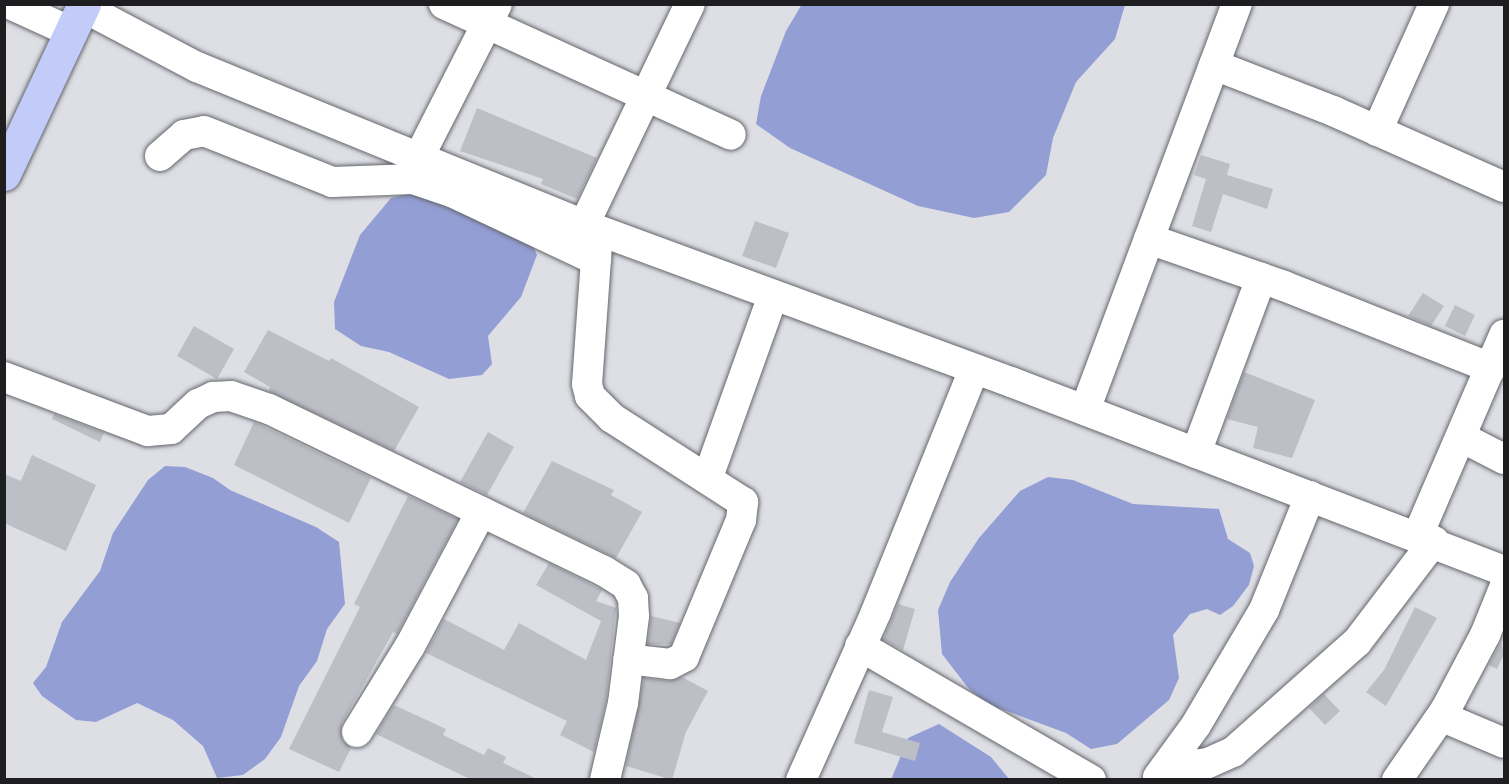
<!DOCTYPE html>
<html>
<head>
<meta charset="utf-8">
<style>
	body { margin:0 }
	#map { position:relative; width:1509px; height:784px; overflow:hidden; background:#dddfe5; font-family:"Exo 2",sans-serif }
	div>[style] { position:absolute }
	.water>* { inset:0; background:#939ed4 }
	.building>* { inset:0; background:#bdbfc6 }
	.roads { filter:drop-shadow(0 0 2px #65666c) drop-shadow(0 0 2px #65666c) }
	.minor>* { height:30px; margin:-15px; padding:0 15px; transform-origin:15px; border-radius:15px; background:#fff }
	.primary>* { height:33px; margin:-16.5px; padding:0 16.5px; transform-origin:16.5px; border-radius:16.5px; background:#c3cbf8 }
	span { translate:-50% -50%; white-space:nowrap; text-align:center; line-height:1.15; -webkit-text-stroke:4.5px #eaecf3; paint-order:stroke }
	.frame { position:absolute; inset:0; border:6px solid #1e1e21; pointer-events:none }
</style>
</head>
<body>
<div id="map">
	<div class="water">
		<i style="clip-path:polygon(802px 4px,1125px 4px,1125px 5px,1115px 39px,1076px 82px,1053px 138px,1046px 175px,1009px 212px,974px 218px,918px 206px,790px 148px,756px 124px,761px 96px,786px 31px)"></i>
		<i style="clip-path:polygon(415px 192px,531px 242px,537px 255px,521px 297px,488px 336px,492px 364px,482px 375px,449px 379px,389px 352px,361px 346px,335px 329px,334px 302px,360px 235px,391px 198px)"></i>
		<i style="clip-path:polygon(165px 466px,185px 467px,213px 478px,230px 490px,316px 527px,339px 542px,345px 604px,327px 629px,317px 661px,299px 686px,281px 737px,265px 759px,243px 775px,217px 778px,203px 746px,173px 720px,137px 703px,96px 722px,76px 720px,42px 696px,33px 683px,46px 667px,62px 622px,100px 571px,113px 533px,148px 480px)"></i>
		<i style="clip-path:polygon(1048px 477px,1073px 480px,1133px 504px,1219px 509px,1228px 539px,1250px 553px,1254px 566px,1249px 585px,1233px 606px,1220px 615px,1207px 609px,1190px 614px,1173px 635px,1179px 678px,1169px 700px,1117px 744px,1091px 749px,1066px 733px,988px 704px,969px 689px,942px 654px,938px 610px,950px 582px,979px 538px,1020px 491px)"></i>
		<i style="clip-path:polygon(939px 724px,991px 757px,1009px 779px,891px 780px,908px 738px)"></i>
	</div>
	<div class="building">
		<i style="clip-path:polygon(477px 108px,597px 158px,577px 199px,541px 184px,543px 179px,460px 151px)"></i>
		<i style="clip-path:polygon(1201px 155px,1230px 164px,1227px 175px,1273px 189px,1267px 209px,1223px 194px,1211px 232px,1192px 226px,1206px 179px,1194px 175px)"></i>
		<i style="clip-path:polygon(755px 221px,789px 233px,776px 268px,742px 256px)"></i>
		<i style="clip-path:polygon(1423px 293px,1444px 306px,1431px 326px,1408px 316px)"></i>
		<i style="clip-path:polygon(1455px 305px,1475px 315px,1465px 336px,1445px 326px)"></i>
		<i style="clip-path:polygon(194px 326px,234px 349px,217px 379px,177px 356px)"></i>
		<i style="clip-path:polygon(268px 330px,329px 361px,331px 358px,419px 407px,394px 451px,269px 391px,270px 387px,244px 372px)"></i>
		<i style="clip-path:polygon(1244px 372px,1315px 400px,1292px 458px,1253px 448px,1258px 427px,1227px 419px)"></i>
		<i style="clip-path:polygon(54px 414px,104px 433px,100px 442px,52px 419px)"></i>
		<i style="clip-path:polygon(254px 422px,371px 478px,349px 523px,234px 465px)"></i>
		<i style="clip-path:polygon(488px 432px,514px 447px,487px 495px,460px 482px)"></i>
		<i style="clip-path:polygon(32px 455px,96px 485px,66px 551px,4px 523px,4px 474px,21px 481px)"></i>
		<i style="clip-path:polygon(552px 461px,614px 490px,611px 495px,642px 512px,616px 558px,523px 513px)"></i>
		<i style="clip-path:polygon(408px 496px,458px 519px,397px 634px,393px 632px,342px 723px,342px 740px,351px 748px,339px 772px,289px 749px,360px 607px,354px 604px)"></i>
		<i style="clip-path:polygon(549px 563px,602px 590px,596px 601px,616px 608px,606px 700px,594px 752px,560px 735px,567px 721px,426px 653px,444px 619px,504px 650px,519px 623px,586px 660px,601px 621px,536px 585px)"></i>
		<i style="clip-path:polygon(898px 604px,915px 609px,903px 650px,883px 640px)"></i>
		<i style="clip-path:polygon(1415px 607px,1437px 618px,1386px 706px,1366px 692px,1384px 670px)"></i>
		<i style="clip-path:polygon(651px 616px,680px 623px,671px 644px,648px 644px)"></i>
		<i style="clip-path:polygon(1501px 642px,1504px 654px,1497px 669px,1489px 665px)"></i>
		<i style="clip-path:polygon(682px 677px,708px 691px,686px 732px,672px 780px,626px 766px,644px 678px,668px 681px)"></i>
		<i style="clip-path:polygon(869px 690px,893px 697px,882px 732px,920px 743px,915px 761px,854px 743px)"></i>
		<i style="clip-path:polygon(1324px 694px,1340px 711px,1325px 725px,1309px 708px)"></i>
		<i style="clip-path:polygon(394px 705px,446px 729px,443px 735px,484px 755px,488px 748px,506px 757px,503px 763px,539px 780px,472px 780px,376px 734px)"></i>
	</div>
	<div class="roads">
		<div class="minor">
			<i style="left:10px;top:4px;width:67px;rotate:24.7deg"></i>
			<i style="left:444px;top:4px;width:315px;rotate:24.5deg"></i>
			<i style="left:83px;top:7px;width:129px;rotate:27.8deg"></i>
			<i style="left:197px;top:67px;width:418px;rotate:22.2deg"></i>
			<i style="left:584px;top:225px;width:455px;rotate:20.2deg"></i>
			<i style="left:1011px;top:382px;width:528px;rotate:20.98deg"></i>
			<i style="left:1214px;top:65px;width:128px;rotate:21.1deg"></i>
			<i style="left:1333px;top:111px;width:187px;rotate:24deg"></i>
			<i style="left:1377px;top:131px;width:139px;rotate:-65.8deg"></i>
			<i style="left:160px;top:156px;width:32px;rotate:-41deg"></i>
			<i style="left:184px;top:135px;width:20px;rotate:-11deg"></i>
			<i style="left:204px;top:131px;width:138px;rotate:21.7deg"></i>
			<i style="left:332px;top:182px;width:81px;rotate:-2.1deg"></i>
			<i style="left:413px;top:179px;width:43px;rotate:18.9deg"></i>
			<i style="left:454px;top:193px;width:157px;rotate:25.3deg"></i>
			<i style="left:419px;top:157px;width:172px;rotate:-63deg"></i>
			<i style="left:584px;top:225px;width:245px;rotate:-64.4deg"></i>
			<i style="left:598px;top:231px;width:153px;rotate:94.1deg"></i>
			<i style="left:587px;top:384px;width:12px;rotate:76deg"></i>
			<i style="left:590px;top:396px;width:31px;rotate:45deg"></i>
			<i style="left:612px;top:418px;width:156px;rotate:32.7deg"></i>
			<i style="left:743px;top:502px;width:18px;rotate:96deg"></i>
			<i style="left:741px;top:520px;width:148px;rotate:112.6deg"></i>
			<i style="left:684px;top:657px;width:16px;rotate:153deg"></i>
			<i style="left:670px;top:664px;width:42px;rotate:-173.2deg"></i>
			<i style="left:1149px;top:239px;width:143px;rotate:19.2deg"></i>
			<i style="left:1284px;top:286px;width:223px;rotate:21.6deg"></i>
			<i style="left:4px;top:377px;width:154px;rotate:20.6deg"></i>
			<i style="left:148px;top:431px;width:23px;rotate:-5deg"></i>
			<i style="left:171px;top:429px;width:37px;rotate:-43deg"></i>
			<i style="left:198px;top:404px;width:17px;rotate:-25deg"></i>
			<i style="left:213px;top:397px;width:18px;rotate:-3deg"></i>
			<i style="left:231px;top:396px;width:40px;rotate:18.9deg"></i>
			<i style="left:269px;top:409px;width:372px;rotate:25.8deg"></i>
			<i style="left:604px;top:571px;width:26px;rotate:32deg"></i>
			<i style="left:626px;top:585px;width:15px;rotate:62deg"></i>
			<i style="left:633px;top:598px;width:18px;rotate:87deg"></i>
			<i style="left:634px;top:616px;width:88px;rotate:97.2deg"></i>
			<i style="left:623px;top:703px;width:79px;rotate:103.2deg"></i>
			<i style="left:1085px;top:410px;width:434px;rotate:-69.5deg"></i>
			<i style="left:1461px;top:437px;width:48px;rotate:27.1deg"></i>
			<i style="left:1196px;top:453px;width:187px;rotate:-69.6deg"></i>
			<i style="left:708px;top:477px;width:193px;rotate:-70.3deg"></i>
			<i style="left:1418px;top:535px;width:218px;rotate:-66.7deg"></i>
			<i style="left:1504px;top:588px;width:51px;rotate:112deg"></i>
			<i style="left:1485px;top:635px;width:84px;rotate:117.8deg"></i>
			<i style="left:1446px;top:709px;width:13px;rotate:63deg"></i>
			<i style="left:1452px;top:721px;width:56px;rotate:22.9deg"></i>
			<i style="left:860px;top:646px;width:267px;rotate:30.1deg"></i>
			<i style="left:357px;top:732px;width:101px;rotate:-58.4deg"></i>
			<i style="left:410px;top:646px;width:152px;rotate:-62.1deg"></i>
			<i style="left:1165px;top:768px;width:43px;rotate:-6.6deg"></i>
			<i style="left:1208px;top:763px;width:27px;rotate:-24deg"></i>
			<i style="left:1233px;top:752px;width:166px;rotate:-41.6deg"></i>
			<i style="left:1357px;top:642px;width:127px;rotate:-52.7deg"></i>
			<i style="left:1158px;top:777px;width:64px;rotate:-53.8deg"></i>
			<i style="left:1196px;top:725px;width:134px;rotate:-59.4deg"></i>
			<i style="left:1264px;top:610px;width:123px;rotate:-68deg"></i>
			<i style="left:801px;top:780px;width:184px;rotate:-65.9deg"></i>
			<i style="left:876px;top:612px;width:262px;rotate:-68deg"></i>
			<i style="left:1397px;top:780px;width:86px;rotate:-55.4deg"></i>
		</div>
		<div class="primary">
			<i style="left:4px;top:174px;width:188px;rotate:-64.8deg"></i>
		</div>
	</div>
	<div class="frame"></div>
</div>
</body>
</html>
